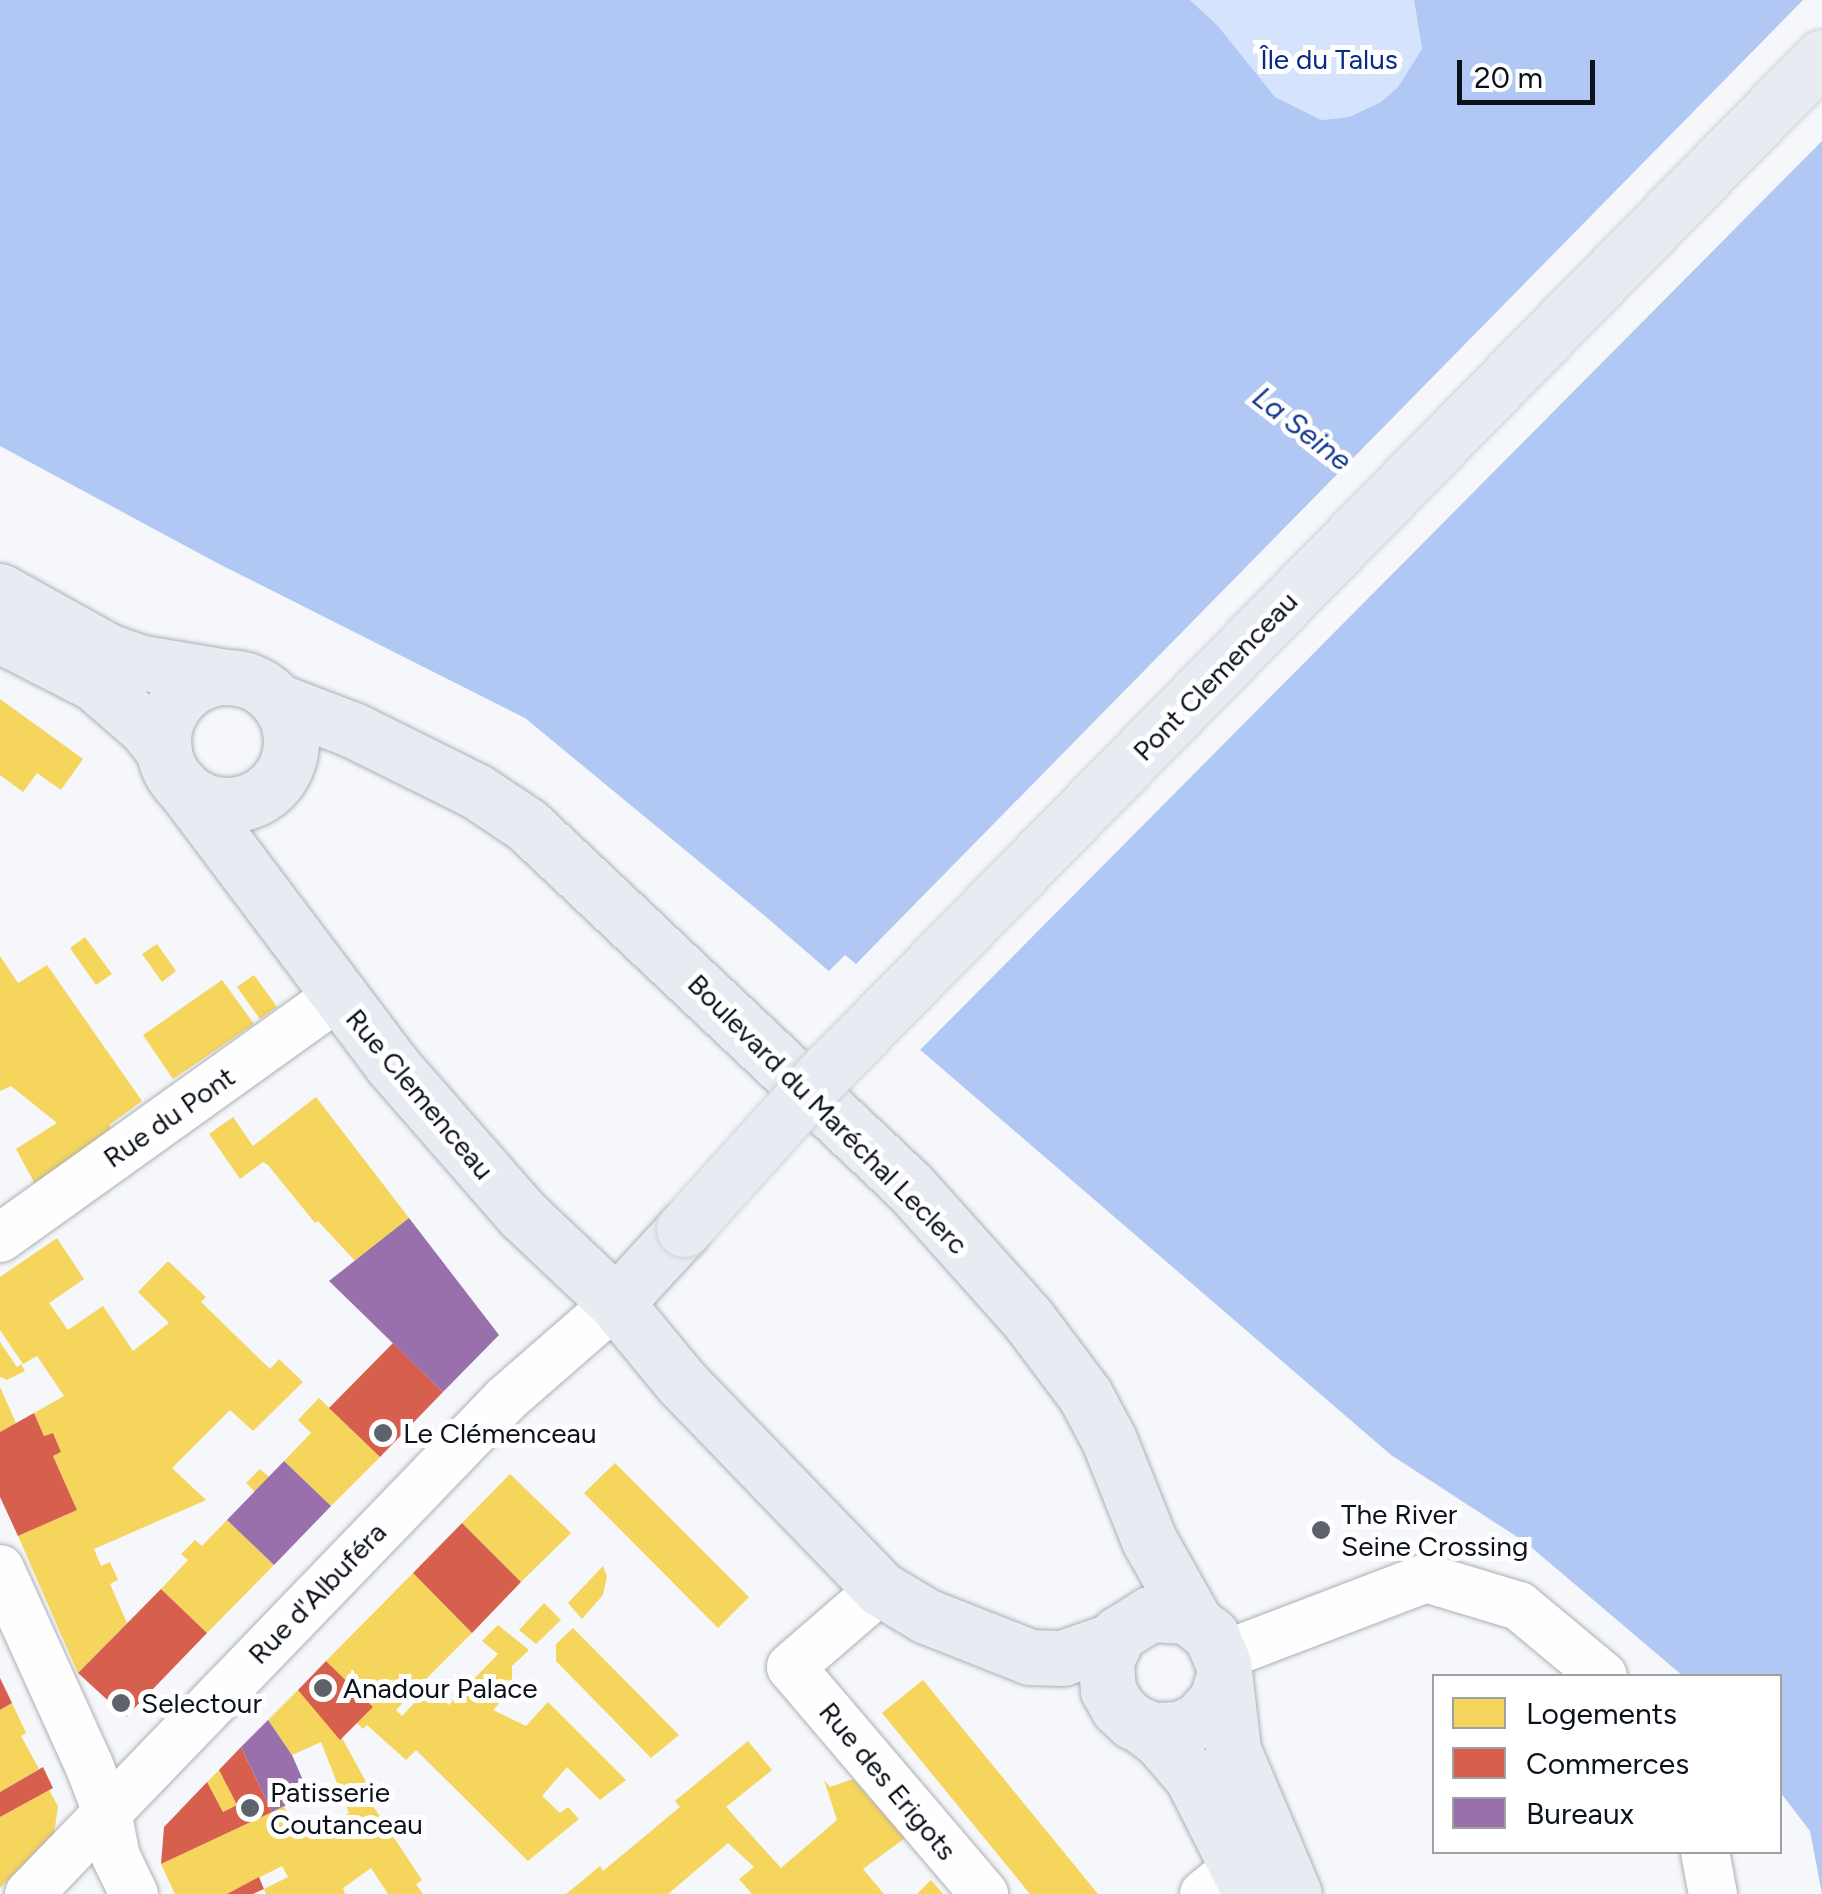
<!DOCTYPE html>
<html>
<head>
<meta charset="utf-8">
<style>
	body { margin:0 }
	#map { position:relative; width:1822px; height:1894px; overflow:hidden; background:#f5f7fa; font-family:Figtree,sans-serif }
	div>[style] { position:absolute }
	.green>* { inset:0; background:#d6e3fc }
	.water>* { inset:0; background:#b1c8f4 }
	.pier>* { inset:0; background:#f5f7fa }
	.homes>* { inset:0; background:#f6d55c }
	.shops>* { inset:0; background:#d6604d }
	.offices>* { inset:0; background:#9970ab }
	.roads { filter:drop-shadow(0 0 2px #acb0b6) drop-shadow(0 0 2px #acb0b6) }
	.street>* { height:48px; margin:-24px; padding:0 24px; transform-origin:24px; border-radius:24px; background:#fefefe }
	.primary>* { height:55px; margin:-27.5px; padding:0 27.5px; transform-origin:27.5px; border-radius:27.5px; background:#e7ebf2 }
	.primary>.ring { margin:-27.5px; padding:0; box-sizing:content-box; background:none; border:55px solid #e7ebf2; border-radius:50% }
	.bridges { filter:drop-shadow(0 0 2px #cfd1d4) drop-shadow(0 0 2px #cfd1d4) }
	.primary-bridge>* { height:55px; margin:-27.5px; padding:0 27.5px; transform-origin:27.5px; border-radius:27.5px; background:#e7ebf2 }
	.dots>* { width:28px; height:28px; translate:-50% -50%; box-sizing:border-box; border:5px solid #fff; border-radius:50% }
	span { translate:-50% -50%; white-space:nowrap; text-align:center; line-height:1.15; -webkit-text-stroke:10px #fff; paint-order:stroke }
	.park-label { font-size:28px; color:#082b83 }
	.street-label { font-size:28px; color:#0c121c }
	.poi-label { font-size:28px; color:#0c121c }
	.left { translate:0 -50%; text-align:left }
	.water-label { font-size:30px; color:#143991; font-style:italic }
	.legend { position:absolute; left:1432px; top:1674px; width:350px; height:180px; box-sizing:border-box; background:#fff; border:2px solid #9ea0a4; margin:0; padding:12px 18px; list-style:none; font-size:30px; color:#0c121c }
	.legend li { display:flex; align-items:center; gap:20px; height:50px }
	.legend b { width:50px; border:2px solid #9ea0a4 }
	.scale { position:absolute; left:1457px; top:60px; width:138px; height:45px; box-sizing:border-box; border:5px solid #0c121c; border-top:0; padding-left:12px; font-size:30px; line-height:35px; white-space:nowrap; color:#0c121c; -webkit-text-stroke:8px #fff; paint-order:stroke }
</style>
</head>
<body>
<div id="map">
	<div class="green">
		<i style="clip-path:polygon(1190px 0,1414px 0,1422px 49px,1398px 87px,1381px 102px,1349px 117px,1320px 120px,1275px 97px,1218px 26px)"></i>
	</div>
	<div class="water">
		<i style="clip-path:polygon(0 0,1190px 0,1218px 26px,1275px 97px,1321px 120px,1349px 117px,1381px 102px,1398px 87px,1422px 49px,1414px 0,1822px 0,1822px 1894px,1810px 1831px,1780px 1792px,1780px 1676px,1683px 1676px,1525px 1542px,1391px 1455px,759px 911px,525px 718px,219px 564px,0 446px)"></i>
	</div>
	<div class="pier">
		<i style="clip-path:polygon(1803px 0,1822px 0,1822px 141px,918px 1052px,927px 1062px,825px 975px,845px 955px,856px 964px)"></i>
	</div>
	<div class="homes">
		<i style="clip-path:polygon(0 699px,83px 759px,61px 790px,37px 773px,23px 792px,0 775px)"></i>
		<i style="clip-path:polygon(85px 937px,112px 974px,96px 985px,70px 948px)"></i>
		<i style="clip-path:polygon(157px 944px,176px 971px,162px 982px,142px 954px)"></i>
		<i style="clip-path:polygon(0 956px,18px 983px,47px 965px,142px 1101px,109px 1125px,114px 1134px,35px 1184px,16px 1149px,57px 1123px,11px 1086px,0 1091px)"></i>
		<i style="clip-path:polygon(254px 975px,277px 1007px,260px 1019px,237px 987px)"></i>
		<i style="clip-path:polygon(222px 980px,254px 1024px,173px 1079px,143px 1035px)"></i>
		<i style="clip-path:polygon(316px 1097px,409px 1218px,355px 1261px,318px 1221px,315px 1223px,268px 1165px,263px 1162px,240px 1179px,209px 1134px,233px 1117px,253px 1146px)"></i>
		<i style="clip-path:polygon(57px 1238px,84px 1279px,49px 1303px,68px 1330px,103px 1306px,133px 1351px,169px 1323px,138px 1292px,168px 1261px,206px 1297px,201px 1302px,270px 1369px,279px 1359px,303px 1382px,253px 1431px,230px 1410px,172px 1468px,206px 1500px,94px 1549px,101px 1566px,110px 1562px,118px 1580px,110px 1584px,127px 1623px,78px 1673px,18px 1536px,77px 1510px,53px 1456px,61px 1452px,53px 1433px,44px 1436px,34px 1413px,64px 1396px,37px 1356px,23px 1364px,0 1330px,0 1277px)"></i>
		<i style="clip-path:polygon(0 1342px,17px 1367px,21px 1364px,25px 1371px,7px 1380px,0 1377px)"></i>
		<i style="clip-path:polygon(0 1387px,16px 1423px,0 1432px)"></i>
		<i style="clip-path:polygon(319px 1398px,380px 1457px,331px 1506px,284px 1461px,311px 1433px,298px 1420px)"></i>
		<i style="clip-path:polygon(615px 1463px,749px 1597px,718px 1628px,584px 1493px)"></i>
		<i style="clip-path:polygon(260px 1469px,269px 1477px,255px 1492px,246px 1483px)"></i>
		<i style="clip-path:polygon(510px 1474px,571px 1533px,521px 1582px,462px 1523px)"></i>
		<i style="clip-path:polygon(227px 1520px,274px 1565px,207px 1633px,161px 1589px,188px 1560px,181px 1554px,195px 1540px,202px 1546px)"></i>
		<i style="clip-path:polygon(603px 1566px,607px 1576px,603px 1595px,582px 1619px,568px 1603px)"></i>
		<i style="clip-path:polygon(evenodd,413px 1573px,472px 1633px,424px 1681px,430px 1687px,449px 1705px,498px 1654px,482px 1641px,498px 1625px,529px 1650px,512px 1666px,512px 1690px,493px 1710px,526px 1726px,548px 1702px,626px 1780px,600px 1800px,567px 1767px,542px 1796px,560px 1813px,568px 1807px,579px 1819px,528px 1861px,416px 1750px,406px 1760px,367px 1725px,363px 1729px,357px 1723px,373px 1707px,326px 1661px,413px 1573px,416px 1689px,422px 1695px,402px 1716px,396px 1710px,416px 1689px)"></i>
		<i style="clip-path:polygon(544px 1603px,561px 1620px,536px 1644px,519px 1630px)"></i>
		<i style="clip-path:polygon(573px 1628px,679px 1735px,651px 1758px,556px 1661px,556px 1644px)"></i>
		<i style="clip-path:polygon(923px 1680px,1098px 1894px,1030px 1894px,959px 1807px,882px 1713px)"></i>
		<i style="clip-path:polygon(298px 1690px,342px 1738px,376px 1800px,371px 1803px,422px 1880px,416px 1884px,423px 1894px,388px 1894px,371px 1868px,343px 1888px,345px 1894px,266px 1894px,264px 1889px,288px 1877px,282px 1866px,227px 1894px,175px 1894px,161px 1864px,284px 1806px,300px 1837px,349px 1813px,321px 1742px,292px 1755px,268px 1720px)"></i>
		<i style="clip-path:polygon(12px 1703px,26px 1733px,21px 1736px,39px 1769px,0 1792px,0 1710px)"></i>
		<i style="clip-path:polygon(748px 1741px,772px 1770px,726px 1807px,781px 1868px,837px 1820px,824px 1780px,830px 1787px,853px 1779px,905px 1838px,863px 1869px,884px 1894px,752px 1894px,739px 1879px,754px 1867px,728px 1843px,668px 1894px,566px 1894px,600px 1866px,603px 1871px,680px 1807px,675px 1801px)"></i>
		<i style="clip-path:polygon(219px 1770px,237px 1805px,223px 1812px,207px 1782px)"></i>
		<i style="clip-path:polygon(49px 1790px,58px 1806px,54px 1834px,0 1888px,0 1817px)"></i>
		<i style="clip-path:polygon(931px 1880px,943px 1894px,917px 1894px)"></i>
	</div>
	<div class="shops">
		<i style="clip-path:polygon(393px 1343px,443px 1392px,380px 1457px,329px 1408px)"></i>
		<i style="clip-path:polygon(34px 1413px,44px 1436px,53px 1433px,61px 1452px,53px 1456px,77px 1510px,18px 1536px,0 1497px,0 1432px)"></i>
		<i style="clip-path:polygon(462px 1523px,521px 1582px,472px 1633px,413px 1573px)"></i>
		<i style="clip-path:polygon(161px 1589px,207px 1633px,126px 1717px,78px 1673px)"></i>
		<i style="clip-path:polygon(326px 1661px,373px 1707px,340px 1740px,298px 1690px)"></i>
		<i style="clip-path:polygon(0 1678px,12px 1703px,0 1710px)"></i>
		<i style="clip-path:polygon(241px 1747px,272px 1812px,161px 1864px,164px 1827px,207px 1782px,223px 1812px,237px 1805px,219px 1770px)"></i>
		<i style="clip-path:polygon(43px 1767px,53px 1788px,0 1817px,0 1792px)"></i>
		<i style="clip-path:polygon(259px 1877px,264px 1889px,253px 1894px,227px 1894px)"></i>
	</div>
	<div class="offices">
		<i style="clip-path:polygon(409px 1218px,499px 1335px,443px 1392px,329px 1281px)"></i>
		<i style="clip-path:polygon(284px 1461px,331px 1506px,274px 1565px,227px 1520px)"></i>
		<i style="clip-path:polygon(268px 1720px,292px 1755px,309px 1794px,272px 1812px,241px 1747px)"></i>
	</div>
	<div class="roads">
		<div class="street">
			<i style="left:0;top:1238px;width:416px;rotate:-35.6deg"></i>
			<i style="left:0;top:1569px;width:215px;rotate:65.6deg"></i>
			<i style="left:89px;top:1765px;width:50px;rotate:69deg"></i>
			<i style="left:107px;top:1812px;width:46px;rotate:78.7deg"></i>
			<i style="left:116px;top:1857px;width:41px;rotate:64.1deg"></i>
			<i style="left:881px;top:1589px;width:119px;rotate:139.1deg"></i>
			<i style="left:791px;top:1667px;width:298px;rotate:49.6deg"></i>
			<i style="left:1222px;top:1656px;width:218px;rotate:-20.9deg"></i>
			<i style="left:1426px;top:1578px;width:97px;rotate:16.8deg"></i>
			<i style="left:1519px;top:1606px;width:109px;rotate:39.8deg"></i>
			<i style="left:1705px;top:1852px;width:43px;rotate:79.2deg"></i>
			<i style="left:29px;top:1894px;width:687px;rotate:-46.06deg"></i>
			<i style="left:506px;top:1399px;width:146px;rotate:-41.1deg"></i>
			<i style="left:1204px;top:1894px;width:43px;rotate:-38.5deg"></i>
		</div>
		<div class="primary">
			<i style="left:0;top:591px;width:124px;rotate:29.1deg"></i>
			<i style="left:108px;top:651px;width:32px;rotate:20deg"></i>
			<i style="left:138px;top:662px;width:90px;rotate:9.6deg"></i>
			<i style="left:0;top:635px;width:106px;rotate:27.1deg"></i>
			<i style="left:94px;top:683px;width:69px;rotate:40.9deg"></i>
			<i style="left:146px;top:728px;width:29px;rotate:52deg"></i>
			<i class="ring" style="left:163px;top:677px;width:73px;height:73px"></i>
			<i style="left:277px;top:701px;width:81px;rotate:20.9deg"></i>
			<i style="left:353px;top:730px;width:137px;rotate:26.4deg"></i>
			<i style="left:476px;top:791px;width:61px;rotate:33.7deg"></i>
			<i style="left:527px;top:825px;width:527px;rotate:43.39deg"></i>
			<i style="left:910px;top:1187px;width:177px;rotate:48.2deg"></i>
			<i style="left:1028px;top:1319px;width:95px;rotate:53.1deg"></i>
			<i style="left:1085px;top:1395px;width:51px;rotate:61.9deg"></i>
			<i style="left:1109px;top:1440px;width:108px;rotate:68.2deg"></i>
			<i style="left:1149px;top:1540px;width:92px;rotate:60.6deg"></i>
			<i style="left:182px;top:786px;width:349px;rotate:53deg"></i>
			<i style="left:392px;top:1065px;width:198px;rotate:48.9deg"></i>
			<i style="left:522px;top:1214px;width:129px;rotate:43.4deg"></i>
			<i style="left:616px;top:1303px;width:104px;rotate:50.5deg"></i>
			<i style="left:682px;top:1383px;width:286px;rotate:46deg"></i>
			<i style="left:881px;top:1589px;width:52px;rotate:31deg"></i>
			<i style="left:926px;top:1616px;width:112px;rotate:21.5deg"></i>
			<i style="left:1030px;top:1657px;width:32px;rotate:2deg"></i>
			<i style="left:1062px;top:1658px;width:55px;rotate:-19.1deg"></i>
			<i style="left:616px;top:1303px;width:100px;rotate:-47.4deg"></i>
			<i style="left:1223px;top:1679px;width:21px;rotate:107deg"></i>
			<i style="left:1217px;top:1699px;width:28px;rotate:131deg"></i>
			<i style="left:1199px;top:1720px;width:21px;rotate:155deg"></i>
			<i style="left:1180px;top:1729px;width:27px;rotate:178deg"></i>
			<i style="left:1153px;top:1730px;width:22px;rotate:-158deg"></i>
			<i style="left:1133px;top:1722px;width:21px;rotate:-137deg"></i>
			<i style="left:1118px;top:1708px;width:21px;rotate:-119deg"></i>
			<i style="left:1108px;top:1690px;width:29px;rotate:-94deg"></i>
			<i style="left:1106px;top:1661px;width:30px;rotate:-66deg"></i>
			<i style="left:1118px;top:1634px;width:38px;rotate:-32deg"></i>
			<i style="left:1150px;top:1614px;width:37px;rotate:3deg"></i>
			<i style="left:1187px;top:1616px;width:31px;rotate:38deg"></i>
			<i style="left:1211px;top:1635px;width:30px;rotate:67deg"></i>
			<i style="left:1223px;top:1663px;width:88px;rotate:83.4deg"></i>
			<i style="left:1233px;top:1750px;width:156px;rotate:67deg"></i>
			<i style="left:1140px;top:1725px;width:26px;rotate:37deg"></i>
			<i style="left:1161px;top:1741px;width:48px;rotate:49.3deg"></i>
			<i style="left:1192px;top:1777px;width:131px;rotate:63.2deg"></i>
		</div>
	</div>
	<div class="bridges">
		<div class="primary-bridge">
			<i style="left:684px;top:1229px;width:205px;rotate:-48deg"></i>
			<i style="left:821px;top:1077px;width:1429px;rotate:-45.54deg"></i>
		</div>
	</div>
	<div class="dots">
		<i style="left:383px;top:1433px;background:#5e626a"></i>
		<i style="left:1321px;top:1530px;background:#5e626a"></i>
		<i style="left:323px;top:1688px;background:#5e626a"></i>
		<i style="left:121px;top:1703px;background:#5e626a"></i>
		<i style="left:250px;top:1808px;background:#5e626a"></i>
	</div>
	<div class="park-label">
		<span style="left:1329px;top:59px">Île du Talus</span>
	</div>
	<div class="street-label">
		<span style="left:1215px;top:676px;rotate:-46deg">Pont Clemenceau</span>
		<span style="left:420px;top:1094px;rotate:50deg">Rue Clemenceau</span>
		<span style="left:828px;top:1114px;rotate:45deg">Boulevard du Maréchal Leclerc</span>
		<span style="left:169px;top:1117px;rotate:-35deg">Rue du Pont</span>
		<span style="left:317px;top:1593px;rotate:-46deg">Rue d'Albuféra</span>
		<span style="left:888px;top:1781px;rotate:50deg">Rue des Erigots</span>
	</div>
	<div class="poi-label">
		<span class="left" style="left:403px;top:1433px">Le Clémenceau</span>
		<span class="left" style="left:1341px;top:1530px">The River<br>Seine Crossing</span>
		<span class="left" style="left:343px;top:1688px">Anadour Palace</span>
		<span class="left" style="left:141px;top:1703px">Selectour</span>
		<span class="left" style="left:270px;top:1808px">Patisserie<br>Coutanceau</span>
	</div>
	<div class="water-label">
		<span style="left:1302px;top:429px;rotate:38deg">La Seine</span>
	</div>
	<ul class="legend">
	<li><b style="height:28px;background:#f6d55c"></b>Logements</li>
	<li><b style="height:28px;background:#d6604d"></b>Commerces</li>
	<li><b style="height:28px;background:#9970ab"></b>Bureaux</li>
	</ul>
	<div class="scale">20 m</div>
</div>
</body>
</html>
